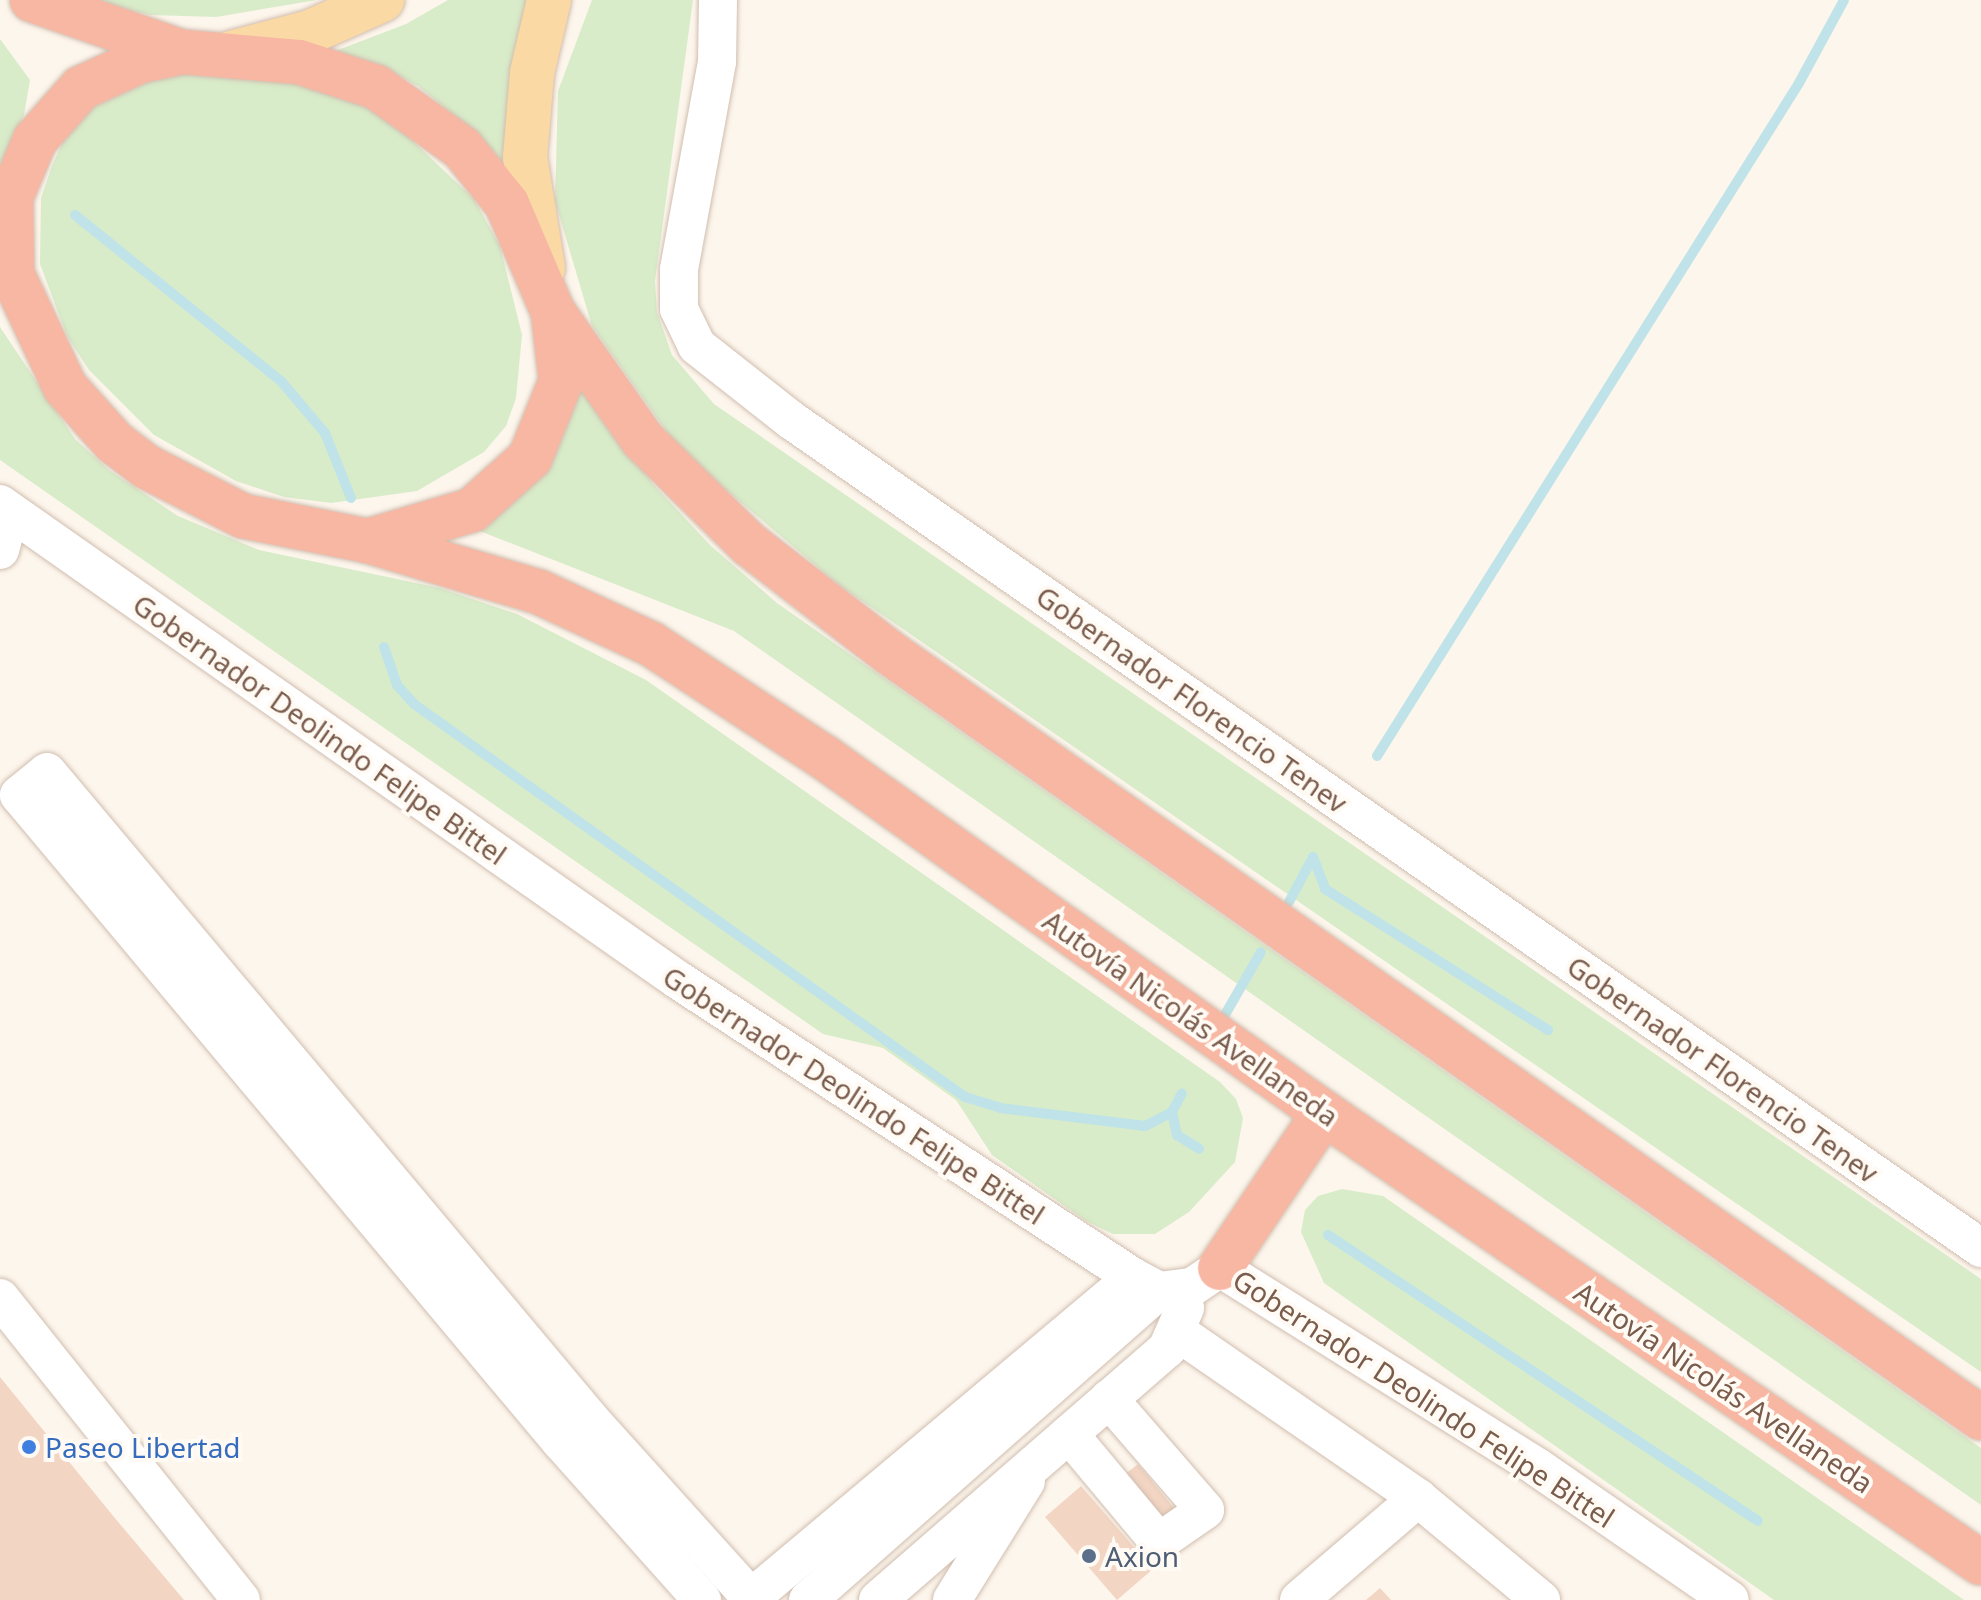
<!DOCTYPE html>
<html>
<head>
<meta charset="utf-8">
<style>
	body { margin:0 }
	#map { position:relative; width:1981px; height:1600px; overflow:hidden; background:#fdf6ec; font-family:"Noto Sans",sans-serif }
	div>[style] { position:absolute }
	.green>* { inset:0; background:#d8ecc9 }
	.stream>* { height:10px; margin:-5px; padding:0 5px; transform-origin:5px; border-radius:5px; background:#bfe3e8 }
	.building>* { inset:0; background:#f3d5c3 }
	.roads { filter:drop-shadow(0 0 2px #d1beb0) drop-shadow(0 0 2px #d1beb0) }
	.minor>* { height:38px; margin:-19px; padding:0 19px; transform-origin:19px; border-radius:19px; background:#fff }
	.major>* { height:44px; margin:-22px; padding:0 22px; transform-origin:22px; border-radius:22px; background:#fbd9a5 }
	.highway>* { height:44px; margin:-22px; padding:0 22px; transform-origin:22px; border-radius:22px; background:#f7b7a3 }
	.dots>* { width:22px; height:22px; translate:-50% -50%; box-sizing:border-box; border:4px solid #fffaf3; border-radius:50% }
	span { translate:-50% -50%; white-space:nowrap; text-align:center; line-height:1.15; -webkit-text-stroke:8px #fffaf3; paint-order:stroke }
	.street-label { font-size:28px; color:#7a5c4d }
	.shop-label { font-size:28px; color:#366cbe }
	.left { translate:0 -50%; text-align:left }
	.service-label { font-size:28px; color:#4e5e75 }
</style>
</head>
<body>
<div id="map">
	<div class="green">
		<i style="clip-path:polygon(79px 0,317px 0,216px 17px,151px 15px)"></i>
		<i style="clip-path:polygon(448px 0,529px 0,506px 178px,466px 125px,418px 86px,378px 64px,330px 53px,406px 24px)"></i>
		<i style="clip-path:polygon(592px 0,693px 0,655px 281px,657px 312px,672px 355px,714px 404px,1981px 1279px,1981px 1372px,839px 585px,681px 452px,592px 326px,555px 201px,558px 91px)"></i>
		<i style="clip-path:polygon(0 39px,30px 80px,24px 115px,0 170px)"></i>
		<i style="clip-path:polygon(197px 70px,303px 84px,352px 99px,398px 127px,474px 199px,500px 246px,522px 335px,516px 398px,506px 426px,484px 452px,417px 491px,331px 503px,284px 497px,236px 481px,154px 435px,89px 370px,67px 336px,40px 264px,41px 198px,52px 166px,66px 135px,93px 107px,161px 76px)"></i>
		<i style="clip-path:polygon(0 327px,75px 439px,109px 470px,178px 516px,259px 550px,440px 588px,517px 614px,646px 680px,1220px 1082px,1236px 1099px,1243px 1118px,1235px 1162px,1189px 1212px,1155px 1234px,1113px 1234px,1086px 1221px,992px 1155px,956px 1100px,883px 1048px,823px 1034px,0 460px)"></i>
		<i style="clip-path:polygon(568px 372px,653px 484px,711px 546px,777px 603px,1981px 1448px,1981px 1505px,734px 631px,467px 526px)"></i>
		<i style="clip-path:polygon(1342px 1189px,1383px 1196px,1964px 1600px,1774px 1600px,1324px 1283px,1301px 1232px,1305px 1210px,1318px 1196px)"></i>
	</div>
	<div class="stream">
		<i style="left:75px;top:215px;width:265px;rotate:38.9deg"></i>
		<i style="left:281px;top:381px;width:68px;rotate:49.8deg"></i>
		<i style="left:325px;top:433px;width:70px;rotate:68.2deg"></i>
		<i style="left:384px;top:647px;width:40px;rotate:71.1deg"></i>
		<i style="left:397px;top:685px;width:25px;rotate:48deg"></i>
		<i style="left:414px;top:704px;width:677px;rotate:35.5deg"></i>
		<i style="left:965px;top:1097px;width:37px;rotate:17deg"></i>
		<i style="left:1000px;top:1108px;width:146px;rotate:7.1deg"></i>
		<i style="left:1145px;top:1126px;width:30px;rotate:-27deg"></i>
		<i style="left:1172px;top:1112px;width:21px;rotate:-62deg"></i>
		<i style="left:1377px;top:756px;width:794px;rotate:-57.91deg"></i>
		<i style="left:1799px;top:83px;width:94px;rotate:-61.5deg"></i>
		<i style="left:1313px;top:857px;width:34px;rotate:69deg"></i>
		<i style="left:1325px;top:889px;width:264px;rotate:32.3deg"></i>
		<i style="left:1289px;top:902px;width:51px;rotate:-61.9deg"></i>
		<i style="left:1222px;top:1020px;width:78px;rotate:-60.2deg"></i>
		<i style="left:1172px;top:1112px;width:24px;rotate:78deg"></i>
		<i style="left:1177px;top:1135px;width:26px;rotate:32deg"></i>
		<i style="left:1328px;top:1235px;width:516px;rotate:33.63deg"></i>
	</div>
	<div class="building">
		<i style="clip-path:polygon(0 1377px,114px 1517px,184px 1600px,0 1600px)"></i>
		<i style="clip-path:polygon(1138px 1464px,1178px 1513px,1164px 1524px,1124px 1475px)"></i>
		<i style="clip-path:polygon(1081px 1486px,1153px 1569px,1117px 1600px,1045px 1517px)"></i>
		<i style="clip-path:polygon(1380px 1588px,1391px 1600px,1366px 1600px)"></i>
	</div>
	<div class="roads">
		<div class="minor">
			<i style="left:718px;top:0;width:62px;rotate:90.9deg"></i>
			<i style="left:717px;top:62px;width:211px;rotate:100.4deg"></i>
			<i style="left:679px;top:270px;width:39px;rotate:90deg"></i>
			<i style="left:679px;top:309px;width:41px;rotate:64.1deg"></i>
			<i style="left:697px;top:346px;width:120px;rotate:38.2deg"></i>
			<i style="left:791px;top:420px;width:1450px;rotate:34.83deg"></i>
			<i style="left:0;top:504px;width:828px;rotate:35.07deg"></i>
			<i style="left:678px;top:980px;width:543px;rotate:33.13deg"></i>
			<i style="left:1133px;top:1277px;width:30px;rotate:28deg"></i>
			<i style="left:1159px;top:1291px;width:33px;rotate:-7deg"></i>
			<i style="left:1192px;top:1287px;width:34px;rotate:-34deg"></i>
			<i style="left:1220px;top:1268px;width:374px;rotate:32.1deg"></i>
			<i style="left:1537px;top:1467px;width:234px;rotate:34.6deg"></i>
			<i style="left:0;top:550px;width:39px;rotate:-75deg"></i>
			<i style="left:0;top:1298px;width:386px;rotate:51.4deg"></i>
			<i style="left:1176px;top:1331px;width:294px;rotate:34.6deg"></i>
			<i style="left:1418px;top:1498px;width:160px;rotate:39.7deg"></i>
			<i style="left:1069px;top:1434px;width:141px;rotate:50.2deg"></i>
			<i style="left:1159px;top:1542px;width:56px;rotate:-34.8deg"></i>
			<i style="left:1205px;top:1510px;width:147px;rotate:-130.9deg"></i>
			<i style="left:702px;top:1600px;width:212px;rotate:-131.7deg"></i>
			<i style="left:561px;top:1442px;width:844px;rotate:-129.95deg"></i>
			<i style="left:19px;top:795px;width:36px;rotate:-39deg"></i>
			<i style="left:47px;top:772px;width:845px;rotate:49.99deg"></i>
			<i style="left:590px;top:1419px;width:241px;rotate:48deg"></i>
			<i style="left:751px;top:1598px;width:499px;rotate:-40deg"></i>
			<i style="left:808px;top:1600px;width:468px;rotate:-41.4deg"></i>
			<i style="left:878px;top:1600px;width:383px;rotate:-41deg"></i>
			<i style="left:1167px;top:1349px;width:45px;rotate:-66.3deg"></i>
			<i style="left:952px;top:1600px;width:140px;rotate:-58.1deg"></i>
			<i style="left:1299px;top:1600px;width:157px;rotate:-40.6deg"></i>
		</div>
		<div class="major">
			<i style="left:231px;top:53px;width:82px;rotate:-14.9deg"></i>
			<i style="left:310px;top:32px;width:79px;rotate:-24deg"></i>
			<i style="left:543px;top:268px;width:112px;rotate:-99.2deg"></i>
			<i style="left:525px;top:157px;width:84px;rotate:-85.2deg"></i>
			<i style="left:532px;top:73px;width:75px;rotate:-76.9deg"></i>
		</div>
		<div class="highway">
			<i style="left:32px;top:0;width:159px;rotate:19.1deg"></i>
			<i style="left:184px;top:52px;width:115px;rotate:5deg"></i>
			<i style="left:299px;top:62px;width:81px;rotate:18deg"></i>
			<i style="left:376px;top:87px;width:105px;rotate:35.3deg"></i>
			<i style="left:462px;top:148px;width:72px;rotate:51.2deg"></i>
			<i style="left:507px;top:204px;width:117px;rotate:66.9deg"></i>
			<i style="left:553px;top:312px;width:69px;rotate:83.4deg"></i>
			<i style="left:561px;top:381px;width:83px;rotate:111.9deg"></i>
			<i style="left:530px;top:458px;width:78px;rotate:138.1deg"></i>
			<i style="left:472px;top:510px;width:109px;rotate:163.4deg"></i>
			<i style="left:368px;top:541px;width:127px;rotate:-168.7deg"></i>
			<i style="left:243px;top:516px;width:108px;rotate:-153deg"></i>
			<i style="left:147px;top:467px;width:40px;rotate:-143deg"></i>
			<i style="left:115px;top:443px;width:75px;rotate:-131.8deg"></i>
			<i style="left:65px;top:387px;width:125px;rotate:-115.1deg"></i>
			<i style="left:12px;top:274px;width:77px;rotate:-90.7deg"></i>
			<i style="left:11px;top:197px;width:62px;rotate:-67.2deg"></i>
			<i style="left:35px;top:140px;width:69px;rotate:-48.5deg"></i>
			<i style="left:81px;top:88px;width:65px;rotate:-24.6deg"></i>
			<i style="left:140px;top:61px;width:45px;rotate:-11.6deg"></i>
			<i style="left:553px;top:312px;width:156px;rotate:54.9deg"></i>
			<i style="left:643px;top:440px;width:148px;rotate:44.5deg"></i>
			<i style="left:749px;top:544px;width:178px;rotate:37.7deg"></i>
			<i style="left:890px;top:653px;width:1332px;rotate:35.04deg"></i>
			<i style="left:368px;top:541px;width:178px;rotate:16.6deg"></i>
			<i style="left:539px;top:592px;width:123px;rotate:24.9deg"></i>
			<i style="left:651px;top:644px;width:207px;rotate:33.2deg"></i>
			<i style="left:824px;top:757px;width:614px;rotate:35.45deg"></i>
			<i style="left:1324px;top:1113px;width:796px;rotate:34.41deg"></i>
			<i style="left:1220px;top:1268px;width:187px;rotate:-56.1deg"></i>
		</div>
	</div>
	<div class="dots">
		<i style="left:29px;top:1447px;background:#3f7fe0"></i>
		<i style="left:1089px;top:1556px;background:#5c6f8a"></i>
	</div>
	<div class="street-label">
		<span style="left:1192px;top:699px;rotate:35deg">Gobernador Florencio Tenev</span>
		<span style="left:320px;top:729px;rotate:35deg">Gobernador Deolindo Felipe Bittel</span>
		<span style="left:1191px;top:1018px;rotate:35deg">Autovía Nicolás Avellaneda</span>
		<span style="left:1723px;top:1069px;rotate:35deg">Gobernador Florencio Tenev</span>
		<span style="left:854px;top:1095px;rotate:33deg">Gobernador Deolindo Felipe Bittel</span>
		<span style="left:1724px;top:1387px;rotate:34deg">Autovía Nicolás Avellaneda</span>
		<span style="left:1424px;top:1398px;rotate:33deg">Gobernador Deolindo Felipe Bittel</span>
	</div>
	<div class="shop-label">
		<span class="left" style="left:45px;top:1447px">Paseo Libertad</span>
	</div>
	<div class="service-label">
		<span class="left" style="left:1105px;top:1556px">Axion</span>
	</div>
</div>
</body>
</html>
